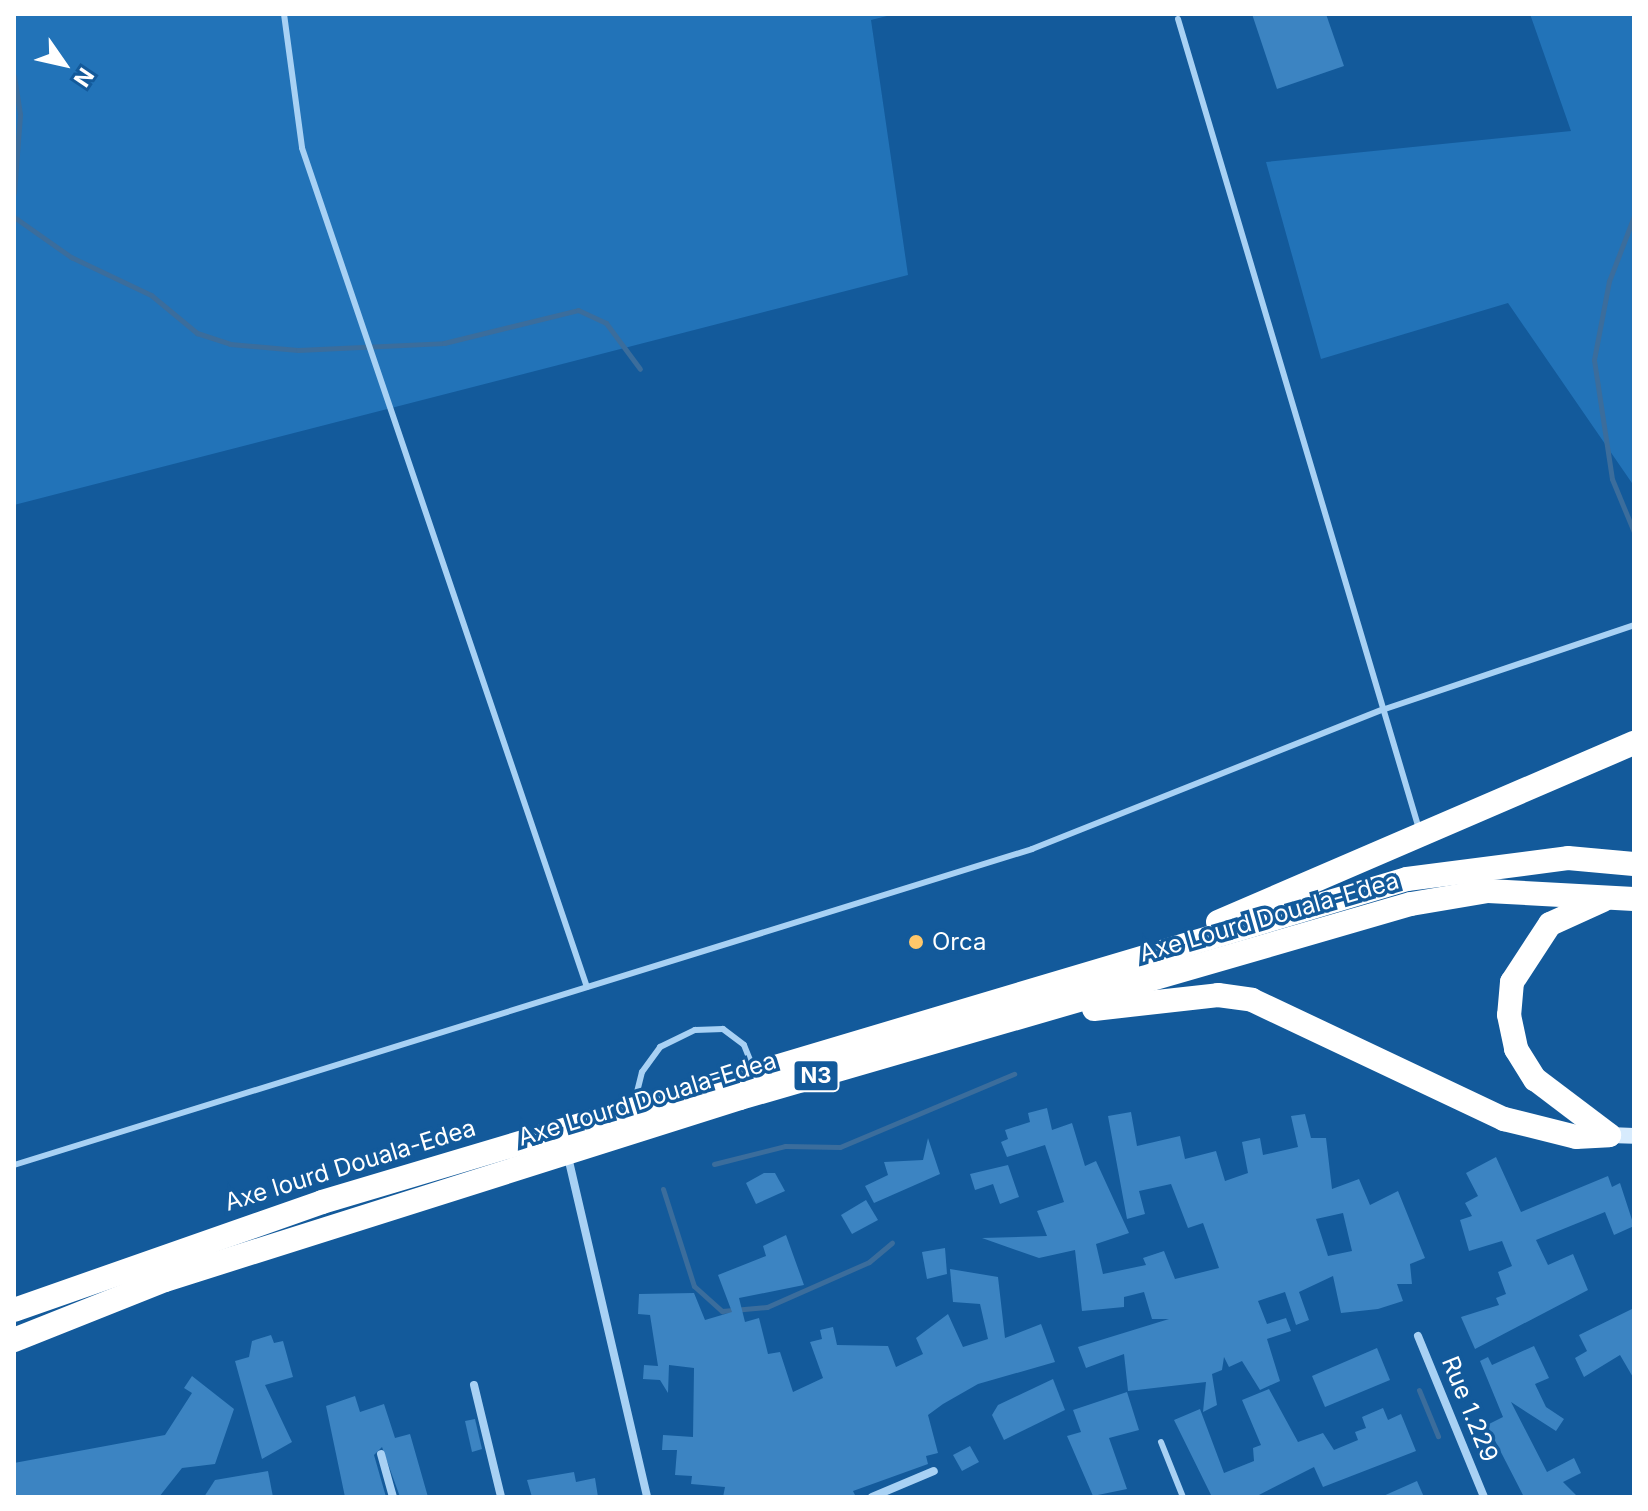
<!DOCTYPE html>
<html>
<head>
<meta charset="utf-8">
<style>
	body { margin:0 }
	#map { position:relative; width:1648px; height:1511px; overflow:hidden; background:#135a9b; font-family:Inter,sans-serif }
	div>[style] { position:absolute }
	.green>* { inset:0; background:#2273b8 }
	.stream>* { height:5px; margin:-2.5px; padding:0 2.5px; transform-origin:2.5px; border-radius:2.5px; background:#3b6d9c }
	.building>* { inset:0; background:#3c84c2 }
	.lane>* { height:6px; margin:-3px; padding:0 3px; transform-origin:3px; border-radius:3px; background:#a8d1f4 }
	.street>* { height:8px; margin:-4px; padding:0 4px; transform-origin:4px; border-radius:4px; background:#a8d1f4 }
	.secondary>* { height:16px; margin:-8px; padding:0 8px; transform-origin:8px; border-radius:8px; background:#d7ebfd }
	.highway>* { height:24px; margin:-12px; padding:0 12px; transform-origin:12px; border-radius:12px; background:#fff }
	.dots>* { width:22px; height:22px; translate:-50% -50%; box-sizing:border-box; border:4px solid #135a9b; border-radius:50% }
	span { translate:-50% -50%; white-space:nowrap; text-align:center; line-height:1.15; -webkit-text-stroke:7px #135a9b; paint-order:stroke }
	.shield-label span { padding:2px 6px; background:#135a9b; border:2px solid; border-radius:6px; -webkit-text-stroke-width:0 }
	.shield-label { font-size:22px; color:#fff; font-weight:700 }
	.street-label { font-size:24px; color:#fff }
	.poi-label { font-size:24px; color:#fff }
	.left { translate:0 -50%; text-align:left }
	.frame { position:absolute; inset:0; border:16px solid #fff; pointer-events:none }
	.north { position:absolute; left:24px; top:24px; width:80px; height:80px; -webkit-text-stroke:6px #135a9b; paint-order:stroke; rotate:124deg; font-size:22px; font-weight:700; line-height:32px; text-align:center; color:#fff }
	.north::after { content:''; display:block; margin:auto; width:28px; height:36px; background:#fff; clip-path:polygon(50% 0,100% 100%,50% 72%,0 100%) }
</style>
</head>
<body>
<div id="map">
	<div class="green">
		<i style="clip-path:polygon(14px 14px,895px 14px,871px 20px,908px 275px,14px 505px)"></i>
		<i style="clip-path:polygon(1530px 14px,1634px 14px,1634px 486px,1508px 303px,1321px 359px,1266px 162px,1571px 131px)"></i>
	</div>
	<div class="stream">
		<i style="left:14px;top:76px;width:39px;rotate:81deg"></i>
		<i style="left:20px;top:115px;width:78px;rotate:94.4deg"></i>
		<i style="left:1634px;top:216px;width:70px;rotate:111deg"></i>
		<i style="left:1609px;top:281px;width:80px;rotate:100.8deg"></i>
		<i style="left:1594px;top:360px;width:120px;rotate:81.4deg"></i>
		<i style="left:1612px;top:479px;width:57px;rotate:67.5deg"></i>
		<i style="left:14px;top:217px;width:70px;rotate:35.1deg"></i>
		<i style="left:71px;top:257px;width:89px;rotate:25.4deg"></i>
		<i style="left:151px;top:295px;width:60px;rotate:39.6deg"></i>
		<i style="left:197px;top:333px;width:35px;rotate:18deg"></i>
		<i style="left:230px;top:344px;width:68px;rotate:5deg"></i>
		<i style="left:298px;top:350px;width:146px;rotate:-2.7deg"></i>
		<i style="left:444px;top:343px;width:138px;rotate:-13.8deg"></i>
		<i style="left:578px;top:310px;width:31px;rotate:25deg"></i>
		<i style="left:606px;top:323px;width:57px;rotate:53.5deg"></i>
		<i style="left:714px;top:1164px;width:73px;rotate:-14.2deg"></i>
		<i style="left:785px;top:1146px;width:55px;rotate:1deg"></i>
		<i style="left:840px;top:1147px;width:189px;rotate:-22.8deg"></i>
		<i style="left:663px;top:1189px;width:102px;rotate:72.3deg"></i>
		<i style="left:694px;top:1286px;width:38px;rotate:42deg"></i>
		<i style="left:722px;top:1311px;width:45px;rotate:-5.1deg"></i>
		<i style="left:767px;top:1307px;width:111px;rotate:-23.8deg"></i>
		<i style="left:869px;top:1262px;width:30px;rotate:-40deg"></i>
		<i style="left:1419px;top:1390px;width:50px;rotate:67.6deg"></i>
	</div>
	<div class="building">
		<i style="clip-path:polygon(1252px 14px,1326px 14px,1344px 66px,1277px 89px)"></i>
		<i style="clip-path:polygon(evenodd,1047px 1108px,1052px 1130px,1072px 1123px,1085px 1166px,1096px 1161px,1129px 1233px,1096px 1244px,1103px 1274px,1146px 1265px,1143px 1258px,1164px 1251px,1175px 1279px,1219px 1268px,1203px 1223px,1188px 1228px,1171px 1184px,1139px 1191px,1145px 1214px,1127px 1219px,1108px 1116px,1131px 1112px,1137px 1146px,1180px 1136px,1185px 1159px,1216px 1151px,1225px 1181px,1248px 1173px,1242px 1142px,1260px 1138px,1263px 1155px,1298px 1147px,1291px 1116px,1305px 1114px,1311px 1138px,1326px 1138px,1332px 1189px,1359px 1179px,1370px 1205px,1398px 1191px,1425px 1258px,1410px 1264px,1412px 1284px,1397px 1284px,1403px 1301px,1378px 1309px,1341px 1313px,1333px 1276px,1299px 1292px,1309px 1320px,1296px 1325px,1285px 1292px,1258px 1301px,1267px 1324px,1286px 1318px,1291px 1331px,1267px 1339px,1280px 1381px,1260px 1390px,1242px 1361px,1229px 1367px,1224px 1357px,1222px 1370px,1212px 1374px,1217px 1405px,1203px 1412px,1206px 1382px,1128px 1391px,1124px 1354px,1086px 1368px,1078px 1347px,1169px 1319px,1152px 1319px,1144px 1292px,1124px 1297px,1124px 1307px,1082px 1311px,1075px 1250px,1039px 1258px,982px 1238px,1047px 1236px,1037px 1211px,1064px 1202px,1045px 1145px,1007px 1157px,1001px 1142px,1008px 1139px,1005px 1130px,1030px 1122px,1028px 1113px,1047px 1108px,1343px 1213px,1352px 1251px,1328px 1256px,1316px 1219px,1343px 1213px)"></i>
		<i style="clip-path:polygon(928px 1138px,940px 1174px,874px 1203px,865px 1186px,888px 1175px,884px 1162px,923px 1160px)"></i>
		<i style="clip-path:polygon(1496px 1157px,1521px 1212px,1608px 1176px,1612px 1187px,1620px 1183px,1634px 1226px,1614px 1235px,1605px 1212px,1536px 1240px,1548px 1265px,1573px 1254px,1588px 1290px,1475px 1349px,1461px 1317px,1499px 1305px,1496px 1298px,1506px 1294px,1498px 1272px,1512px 1266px,1502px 1241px,1469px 1251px,1460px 1220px,1472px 1216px,1465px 1203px,1478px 1196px,1466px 1173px)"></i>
		<i style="clip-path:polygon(1008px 1165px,1019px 1197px,1000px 1204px,993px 1184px,975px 1190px,970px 1174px)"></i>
		<i style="clip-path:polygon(764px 1173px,775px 1173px,785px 1191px,756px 1204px,746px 1183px)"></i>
		<i style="clip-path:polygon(866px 1200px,878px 1220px,852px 1234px,841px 1215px)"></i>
		<i style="clip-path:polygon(786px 1235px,804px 1285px,739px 1298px,745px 1322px,759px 1318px,768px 1354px,780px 1352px,793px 1392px,823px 1378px,810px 1342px,822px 1339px,820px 1330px,833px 1327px,837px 1345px,888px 1346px,896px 1367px,923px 1354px,916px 1338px,948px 1314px,963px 1347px,988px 1339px,980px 1304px,953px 1302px,950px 1269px,998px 1277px,1005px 1338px,1041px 1324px,1055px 1362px,978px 1384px,943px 1404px,928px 1415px,938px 1453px,926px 1456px,928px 1464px,853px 1491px,856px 1497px,723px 1497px,725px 1487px,691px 1484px,692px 1476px,675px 1475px,677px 1450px,662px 1450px,663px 1435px,693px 1437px,694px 1368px,669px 1365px,668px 1393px,660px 1380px,643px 1379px,644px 1365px,658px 1366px,650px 1315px,638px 1314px,639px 1294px,694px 1293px,705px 1320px,732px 1312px,718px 1275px,766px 1256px,763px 1246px)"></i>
		<i style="clip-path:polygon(945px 1248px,947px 1274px,927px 1279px,922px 1252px)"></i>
		<i style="clip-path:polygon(1634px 1308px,1634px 1379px,1620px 1355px,1584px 1377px,1575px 1358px,1587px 1351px,1579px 1335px)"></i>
		<i style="clip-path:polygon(271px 1335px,274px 1343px,283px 1341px,293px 1377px,265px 1385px,292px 1442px,262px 1459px,235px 1361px,249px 1357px,252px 1341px)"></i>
		<i style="clip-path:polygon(1534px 1346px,1549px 1378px,1535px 1384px,1546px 1407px,1564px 1419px,1556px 1431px,1511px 1402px,1547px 1472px,1574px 1458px,1581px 1473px,1563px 1482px,1578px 1497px,1524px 1497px,1487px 1425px,1503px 1417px,1480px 1361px,1488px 1357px,1492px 1365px)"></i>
		<i style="clip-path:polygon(1377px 1348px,1390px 1380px,1325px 1407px,1312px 1376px)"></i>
		<i style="clip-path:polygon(192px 1376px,234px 1409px,215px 1464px,182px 1468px,159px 1497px,14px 1497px,14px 1463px,165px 1435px,192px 1393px,184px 1388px)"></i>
		<i style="clip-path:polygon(1053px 1379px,1065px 1410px,1004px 1440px,992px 1415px,998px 1405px)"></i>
		<i style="clip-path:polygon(1269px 1389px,1298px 1442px,1323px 1433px,1334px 1450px,1358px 1440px,1355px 1432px,1366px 1428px,1362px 1417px,1383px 1408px,1388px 1420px,1401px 1414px,1416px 1451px,1323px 1487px,1314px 1467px,1255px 1497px,1212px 1497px,1174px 1420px,1200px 1409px,1224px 1473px,1254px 1461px,1253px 1448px,1261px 1445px,1242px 1400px)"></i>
		<i style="clip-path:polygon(1127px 1392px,1139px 1430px,1109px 1438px,1127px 1489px,1093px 1496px,1067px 1436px,1081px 1432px,1073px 1410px)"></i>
		<i style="clip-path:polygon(355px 1396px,360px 1412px,384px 1404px,395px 1438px,410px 1434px,428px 1497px,400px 1497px,382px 1447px,374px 1455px,386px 1497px,345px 1497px,326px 1406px)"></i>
		<i style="clip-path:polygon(475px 1419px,482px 1449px,472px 1452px,465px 1421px)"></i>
		<i style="clip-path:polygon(970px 1446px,979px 1462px,962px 1471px,953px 1455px)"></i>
		<i style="clip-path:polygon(268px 1471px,273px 1497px,204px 1497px,215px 1480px)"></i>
		<i style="clip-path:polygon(574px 1472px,576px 1482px,595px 1478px,598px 1497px,532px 1497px,527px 1480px)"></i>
		<i style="clip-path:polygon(1417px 1481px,1424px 1497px,1381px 1497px)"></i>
	</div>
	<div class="lane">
		<i style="left:284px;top:14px;width:135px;rotate:82.3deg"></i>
		<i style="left:302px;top:148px;width:886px;rotate:71.24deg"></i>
		<i style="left:1178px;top:19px;width:845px;rotate:73.43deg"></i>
		<i style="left:634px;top:1104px;width:33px;rotate:-76deg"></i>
		<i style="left:642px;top:1072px;width:31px;rotate:-54deg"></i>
		<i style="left:660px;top:1047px;width:39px;rotate:-26deg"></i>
		<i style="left:695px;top:1030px;width:28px;rotate:-2deg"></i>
		<i style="left:723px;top:1029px;width:26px;rotate:37deg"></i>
		<i style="left:744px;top:1045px;width:24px;rotate:68deg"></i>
		<i style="left:14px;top:1165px;width:1066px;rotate:-17.24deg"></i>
		<i style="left:1032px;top:849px;width:377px;rotate:-21.7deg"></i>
		<i style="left:1382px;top:710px;width:266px;rotate:-18.6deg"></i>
		<i style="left:1161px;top:1442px;width:59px;rotate:68.2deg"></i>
	</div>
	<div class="street">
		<i style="left:568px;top:1157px;width:349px;rotate:76.9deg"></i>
		<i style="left:1418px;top:1336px;width:174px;rotate:67.7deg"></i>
		<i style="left:474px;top:1385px;width:115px;rotate:76.4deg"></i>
		<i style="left:381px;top:1454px;width:45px;rotate:74.4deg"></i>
		<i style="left:872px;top:1497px;width:67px;rotate:-22.8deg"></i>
	</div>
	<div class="secondary">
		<i style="left:1609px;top:1135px;width:25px;rotate:2deg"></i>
	</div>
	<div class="highway">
		<i style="left:1603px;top:900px;width:58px;rotate:155.6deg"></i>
		<i style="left:1550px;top:924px;width:69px;rotate:123.2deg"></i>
		<i style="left:1512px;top:982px;width:33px;rotate:95deg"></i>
		<i style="left:1509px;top:1015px;width:35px;rotate:78deg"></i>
		<i style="left:1516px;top:1049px;width:36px;rotate:58deg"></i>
		<i style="left:1535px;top:1079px;width:93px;rotate:37.1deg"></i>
		<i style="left:1218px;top:922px;width:453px;rotate:-23.3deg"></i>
		<i style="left:1094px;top:1009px;width:125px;rotate:-6.4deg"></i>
		<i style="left:1218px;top:995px;width:34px;rotate:8deg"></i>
		<i style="left:1252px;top:1000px;width:279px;rotate:25.3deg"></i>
		<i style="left:1504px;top:1119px;width:74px;rotate:14deg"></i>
		<i style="left:1576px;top:1137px;width:33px;rotate:-3deg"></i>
		<i style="left:14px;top:1310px;width:326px;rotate:-19.3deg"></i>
		<i style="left:322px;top:1202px;width:1132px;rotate:-16.58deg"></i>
		<i style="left:1407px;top:879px;width:162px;rotate:-7.4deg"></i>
		<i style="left:1568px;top:858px;width:66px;rotate:5.2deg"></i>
		<i style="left:14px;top:1340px;width:162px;rotate:-21.7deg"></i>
		<i style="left:165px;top:1280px;width:603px;rotate:-17.56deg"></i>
		<i style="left:740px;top:1098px;width:698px;rotate:-16.13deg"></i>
		<i style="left:1411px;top:904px;width:78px;rotate:-9.6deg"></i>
		<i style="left:1488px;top:891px;width:146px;rotate:3.1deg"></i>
	</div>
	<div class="dots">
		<i style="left:916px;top:942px;background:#ffc76a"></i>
	</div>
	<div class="shield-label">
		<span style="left:816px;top:1076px">N3</span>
	</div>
	<div class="street-label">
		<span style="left:1269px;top:917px;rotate:-16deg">Axe Lourd Douala-Edea</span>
		<span style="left:647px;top:1099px;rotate:-17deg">Axe Lourd Douala-Edea</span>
		<span style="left:350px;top:1165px;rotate:-17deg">Axe lourd Douala-Edea</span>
		<span style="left:1470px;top:1409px;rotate:68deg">Rue 1.229</span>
	</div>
	<div class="poi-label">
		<span class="left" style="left:932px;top:942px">Orca</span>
	</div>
	<div class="frame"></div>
	<div class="north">N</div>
</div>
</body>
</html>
